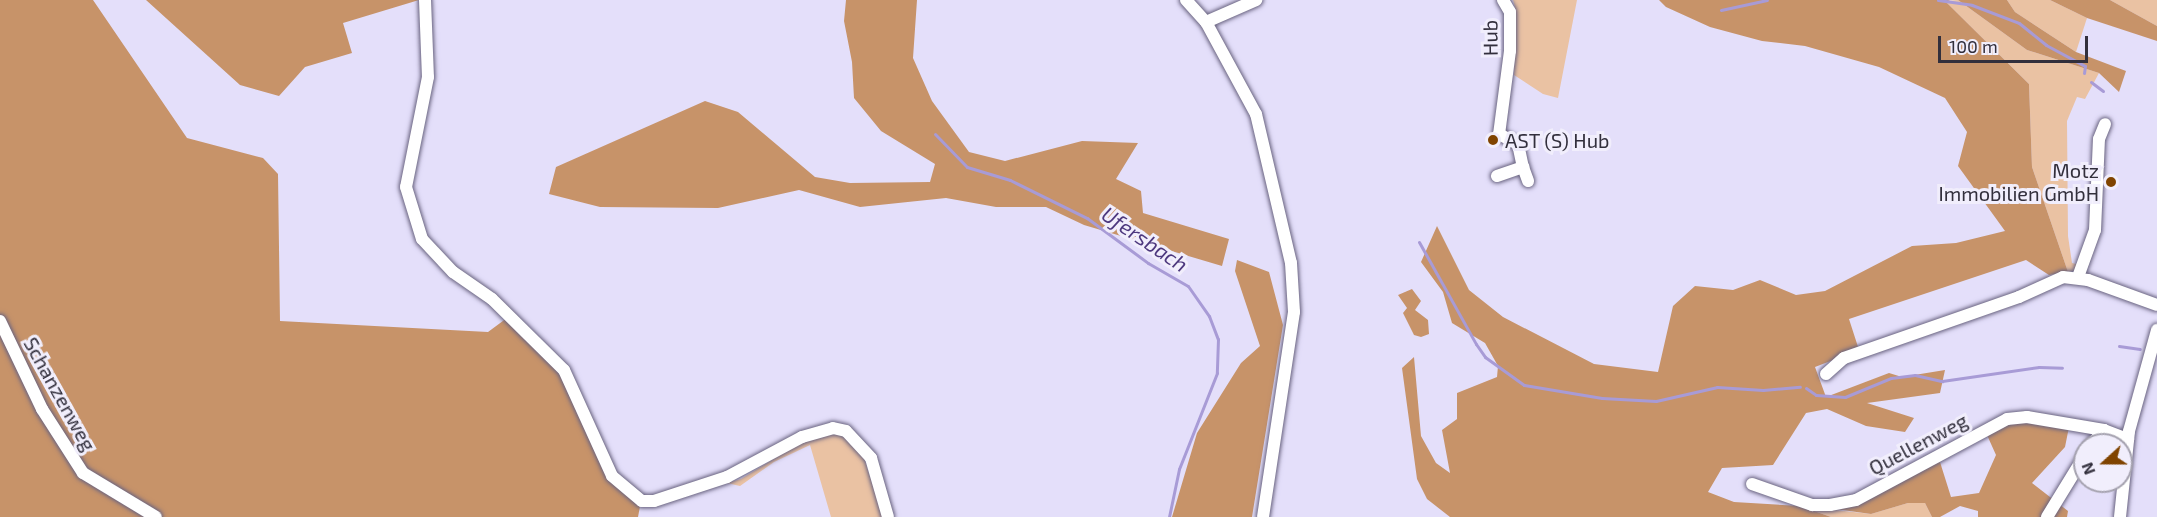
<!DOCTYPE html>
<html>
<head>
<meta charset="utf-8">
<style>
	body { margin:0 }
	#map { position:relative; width:2157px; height:517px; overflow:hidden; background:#e4dffa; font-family:"Exo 2",sans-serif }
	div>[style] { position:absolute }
	.green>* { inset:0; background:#eac2a3 }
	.forest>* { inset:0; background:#c79369 }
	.stream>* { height:3px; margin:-1.5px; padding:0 1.5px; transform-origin:1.5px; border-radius:1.5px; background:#a89bd6 }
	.roads { filter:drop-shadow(0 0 2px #696380) drop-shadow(0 0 2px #696380) }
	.minor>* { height:12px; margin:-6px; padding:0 6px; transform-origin:6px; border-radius:6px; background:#fff }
	.dots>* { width:16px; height:16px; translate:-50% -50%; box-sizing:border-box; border:3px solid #f1eefc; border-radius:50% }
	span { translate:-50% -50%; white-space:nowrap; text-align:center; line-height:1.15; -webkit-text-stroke:6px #f1eefc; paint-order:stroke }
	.street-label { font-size:20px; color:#322f3c }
	.poi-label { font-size:20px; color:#322f3c }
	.left { translate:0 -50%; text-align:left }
	.right { translate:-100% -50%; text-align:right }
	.water-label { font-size:21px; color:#4d387e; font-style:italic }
	.north { position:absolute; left:2073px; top:433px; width:60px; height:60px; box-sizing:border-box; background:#f1eefc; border:2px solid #a5a2af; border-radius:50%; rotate:249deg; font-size:16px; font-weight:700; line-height:24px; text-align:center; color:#322f3c }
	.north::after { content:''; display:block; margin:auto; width:21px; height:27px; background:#804400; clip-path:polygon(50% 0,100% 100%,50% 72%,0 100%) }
	.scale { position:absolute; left:1938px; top:36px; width:150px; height:27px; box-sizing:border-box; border:3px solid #322f3c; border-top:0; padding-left:8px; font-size:18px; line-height:21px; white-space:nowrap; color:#322f3c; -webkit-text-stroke:4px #f1eefc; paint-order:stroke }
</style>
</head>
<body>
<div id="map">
	<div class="green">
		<i style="clip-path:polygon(1513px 0,1577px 0,1558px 98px,1543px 94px,1514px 75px,1516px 11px)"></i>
		<i style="clip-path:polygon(1958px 0,2027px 50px,2099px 73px,2085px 99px,2077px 97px,2067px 121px,2068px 236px,2072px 263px,2080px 265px,2077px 270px,2068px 272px,2032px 167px,2029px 84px,1945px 1px)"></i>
		<i style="clip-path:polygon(2007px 0,2050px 0,2087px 18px,2076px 52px,2015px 12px)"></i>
		<i style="clip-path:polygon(2110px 0,2157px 0,2157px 26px)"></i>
		<i style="clip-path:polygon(829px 432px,843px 434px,864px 458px,883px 517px,831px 517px,810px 445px,774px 462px,740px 486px,727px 483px,741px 479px,803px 441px)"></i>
		<i style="clip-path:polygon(1908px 503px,1925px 503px,1932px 517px,1831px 517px,1800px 506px,1871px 514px)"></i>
	</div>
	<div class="forest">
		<i style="clip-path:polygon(0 0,93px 0,187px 138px,263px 158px,278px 174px,280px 321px,488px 332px,511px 315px,564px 370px,613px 477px,641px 501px,638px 517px,158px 517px,144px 512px,143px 517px,0 517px)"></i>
		<i style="clip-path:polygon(146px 0,419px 0,343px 23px,352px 53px,305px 67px,279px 96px,240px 85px)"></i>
		<i style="clip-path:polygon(846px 0,917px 0,913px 58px,932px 101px,969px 152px,1005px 161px,1082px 141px,1138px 143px,1116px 179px,1141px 191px,1143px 213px,1229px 239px,1222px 266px,1084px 225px,1046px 207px,996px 207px,946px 198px,860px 207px,799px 190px,718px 208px,600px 207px,549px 194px,556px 167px,705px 101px,738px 112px,815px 177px,850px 183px,930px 182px,935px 164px,881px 131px,854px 98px,852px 62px,844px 21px)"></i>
		<i style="clip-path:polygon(1659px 0,1950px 0,1946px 2px,2029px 84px,2032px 167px,2068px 272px,2049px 275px,2026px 260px,1849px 319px,1859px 350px,1815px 367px,1826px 397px,1889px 373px,1902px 377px,1945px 370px,1940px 393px,1867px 403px,1914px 418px,1905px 432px,1866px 426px,1827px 409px,1806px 413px,1773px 465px,1722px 468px,1708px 492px,1734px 502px,1800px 506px,1831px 517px,1450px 517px,1427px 499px,1417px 479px,1402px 368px,1414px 357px,1421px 436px,1436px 463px,1450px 473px,1442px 430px,1457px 419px,1457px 393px,1497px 377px,1498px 366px,1485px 343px,1452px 323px,1443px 292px,1421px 262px,1437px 226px,1469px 290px,1503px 317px,1594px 364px,1658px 372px,1673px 306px,1695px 286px,1733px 290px,1760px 280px,1796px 295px,1825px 291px,1912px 246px,1956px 243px,2005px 231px,1958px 166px,1967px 132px,1945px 98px,1879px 67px,1805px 46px,1762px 41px,1710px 27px,1666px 7px)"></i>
		<i style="clip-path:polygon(1958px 0,2007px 0,2015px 12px,2076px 52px,2126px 71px,2119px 92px,2099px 73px,2027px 50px)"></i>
		<i style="clip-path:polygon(2050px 0,2110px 0,2157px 26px,2157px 41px,2087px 18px)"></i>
		<i style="clip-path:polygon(1237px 260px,1269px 272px,1283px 325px,1252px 517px,1172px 517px,1197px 433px,1241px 363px,1260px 346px,1235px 271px)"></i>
		<i style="clip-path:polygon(1412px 289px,1421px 301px,1415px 310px,1428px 320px,1429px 334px,1421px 337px,1414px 335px,1403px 313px,1407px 308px,1398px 295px)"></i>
		<i style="clip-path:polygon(2027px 422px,2069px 427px,2065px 447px,2032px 483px,2068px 511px,2067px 517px,1978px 517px,1978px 511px,1960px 506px,1940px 517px,1932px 517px,1925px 503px,1908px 503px,1871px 514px,1828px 508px,1912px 470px,1940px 462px,1951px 497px,1979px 493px,1996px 455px,1987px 435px,2000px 425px)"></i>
	</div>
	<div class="stream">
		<i style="left:1938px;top:0;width:34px;rotate:8deg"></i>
		<i style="left:1972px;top:5px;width:50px;rotate:21deg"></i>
		<i style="left:2019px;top:23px;width:35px;rotate:39deg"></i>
		<i style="left:2046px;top:45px;width:44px;rotate:28.3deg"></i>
		<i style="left:2085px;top:66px;width:7px;rotate:98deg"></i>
		<i style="left:1721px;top:10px;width:47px;rotate:-12.3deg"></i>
		<i style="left:2091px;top:82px;width:15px;rotate:37deg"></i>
		<i style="left:935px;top:134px;width:46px;rotate:45.9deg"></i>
		<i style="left:967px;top:167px;width:45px;rotate:16.8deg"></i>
		<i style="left:1010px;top:180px;width:86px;rotate:26.3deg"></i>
		<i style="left:1087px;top:218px;width:76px;rotate:36.4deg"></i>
		<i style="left:1148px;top:263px;width:46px;rotate:29.9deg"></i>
		<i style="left:1188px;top:286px;width:37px;rotate:55deg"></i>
		<i style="left:1209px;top:316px;width:25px;rotate:69deg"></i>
		<i style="left:1218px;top:339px;width:34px;rotate:92deg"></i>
		<i style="left:1217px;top:373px;width:103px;rotate:111.6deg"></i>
		<i style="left:1179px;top:469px;width:49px;rotate:101.8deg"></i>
		<i style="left:1419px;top:242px;width:117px;rotate:60.8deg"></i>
		<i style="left:1476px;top:344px;width:16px;rotate:55deg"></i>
		<i style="left:1485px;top:357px;width:48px;rotate:35.7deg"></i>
		<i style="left:1524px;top:385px;width:79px;rotate:9.5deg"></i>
		<i style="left:1602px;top:398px;width:54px;rotate:3.2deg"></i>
		<i style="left:1656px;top:401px;width:63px;rotate:-12.9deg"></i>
		<i style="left:1717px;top:387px;width:46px;rotate:3.7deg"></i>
		<i style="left:1763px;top:390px;width:37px;rotate:-5deg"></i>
		<i style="left:2119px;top:346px;width:21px;rotate:8deg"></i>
		<i style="left:1806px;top:388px;width:12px;rotate:35deg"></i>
		<i style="left:1816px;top:395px;width:29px;rotate:4deg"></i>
		<i style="left:1845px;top:397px;width:50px;rotate:-22.4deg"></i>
		<i style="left:1891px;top:378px;width:24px;rotate:-7deg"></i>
		<i style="left:1915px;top:375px;width:28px;rotate:13deg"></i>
		<i style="left:1942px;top:381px;width:98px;rotate:-8.2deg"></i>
		<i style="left:2039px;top:367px;width:23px;rotate:2deg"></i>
	</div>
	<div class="roads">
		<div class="minor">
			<i style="left:425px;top:0;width:77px;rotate:87.8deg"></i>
			<i style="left:428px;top:77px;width:112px;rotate:101.3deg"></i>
			<i style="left:406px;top:187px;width:54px;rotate:72.9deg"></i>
			<i style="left:422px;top:239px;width:45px;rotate:46.8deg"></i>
			<i style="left:453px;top:272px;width:47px;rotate:34.7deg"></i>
			<i style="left:492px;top:299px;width:101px;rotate:44.6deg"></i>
			<i style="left:564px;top:370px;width:116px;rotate:65.6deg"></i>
			<i style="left:612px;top:476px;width:39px;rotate:40deg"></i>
			<i style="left:642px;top:501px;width:12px"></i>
			<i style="left:654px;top:501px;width:77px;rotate:-18.2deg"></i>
			<i style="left:727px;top:477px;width:85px;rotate:-28.1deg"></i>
			<i style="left:802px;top:437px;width:32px;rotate:-16deg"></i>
			<i style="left:833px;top:428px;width:13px;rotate:13deg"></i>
			<i style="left:846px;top:431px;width:37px;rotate:47deg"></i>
			<i style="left:871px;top:458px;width:61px;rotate:73.9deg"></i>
			<i style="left:1186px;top:0;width:30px;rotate:48deg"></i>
			<i style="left:1206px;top:22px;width:105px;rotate:61.5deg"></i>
			<i style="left:1256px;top:114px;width:153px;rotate:76.8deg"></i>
			<i style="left:1291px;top:263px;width:49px;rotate:86.5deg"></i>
			<i style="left:1294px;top:312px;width:207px;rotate:98.6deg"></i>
			<i style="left:1503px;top:0;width:14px;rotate:60deg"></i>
			<i style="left:1510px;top:12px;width:39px;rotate:90deg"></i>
			<i style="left:1510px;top:51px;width:84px;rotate:97.5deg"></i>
			<i style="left:1499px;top:134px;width:21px;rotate:28deg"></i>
			<i style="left:1518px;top:144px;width:24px;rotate:78deg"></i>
			<i style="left:1206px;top:22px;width:55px;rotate:-23.7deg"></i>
			<i style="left:1497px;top:176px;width:28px;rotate:-19deg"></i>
			<i style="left:1523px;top:167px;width:15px;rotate:70deg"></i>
			<i style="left:2078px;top:277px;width:50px;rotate:-70.1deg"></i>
			<i style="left:2095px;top:230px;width:91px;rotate:-87.5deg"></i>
			<i style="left:2099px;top:139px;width:16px;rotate:-68deg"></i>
			<i style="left:0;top:321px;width:98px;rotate:64.5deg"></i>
			<i style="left:42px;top:409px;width:76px;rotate:57.4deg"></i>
			<i style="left:83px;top:473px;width:85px;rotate:31.1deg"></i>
			<i style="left:1826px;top:374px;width:24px;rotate:-42deg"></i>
			<i style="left:1844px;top:358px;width:185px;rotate:-19.2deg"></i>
			<i style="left:2019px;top:297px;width:48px;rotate:-24.4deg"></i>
			<i style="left:2063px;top:277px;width:25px;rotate:7deg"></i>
			<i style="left:2088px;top:280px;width:73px;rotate:19.9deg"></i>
			<i style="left:2091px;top:445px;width:20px;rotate:-49deg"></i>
			<i style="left:2104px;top:430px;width:26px;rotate:21deg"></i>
			<i style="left:1752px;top:484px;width:64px;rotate:19.3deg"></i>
			<i style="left:1812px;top:505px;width:18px"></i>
			<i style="left:1830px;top:505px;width:26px;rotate:-11deg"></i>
			<i style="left:1856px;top:500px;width:171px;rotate:-28.2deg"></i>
			<i style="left:2007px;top:419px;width:20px;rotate:-6deg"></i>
			<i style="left:2027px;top:417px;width:78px;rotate:9.6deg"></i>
			<i style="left:2047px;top:517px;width:73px;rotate:-58.5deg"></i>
			<i style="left:2120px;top:517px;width:86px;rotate:-84deg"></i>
			<i style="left:2129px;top:431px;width:105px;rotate:-74.5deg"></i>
		</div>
	</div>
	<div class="dots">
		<i style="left:1493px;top:140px;background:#804400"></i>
		<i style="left:2111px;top:182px;background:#804400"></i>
	</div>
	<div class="street-label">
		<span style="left:1490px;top:38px;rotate:-91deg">Hub</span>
		<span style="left:60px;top:394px;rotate:61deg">Schanzenweg</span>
		<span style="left:1918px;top:444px;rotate:-28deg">Quellenweg</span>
	</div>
	<div class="poi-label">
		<span class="left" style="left:1505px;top:140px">AST (S) Hub</span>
		<span class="right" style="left:2099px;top:182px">Motz<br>Immobilien GmbH</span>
	</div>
	<div class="water-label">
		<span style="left:1145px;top:239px;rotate:34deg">Ufersbach</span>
	</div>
	<div class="north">N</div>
	<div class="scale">100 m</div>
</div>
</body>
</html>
